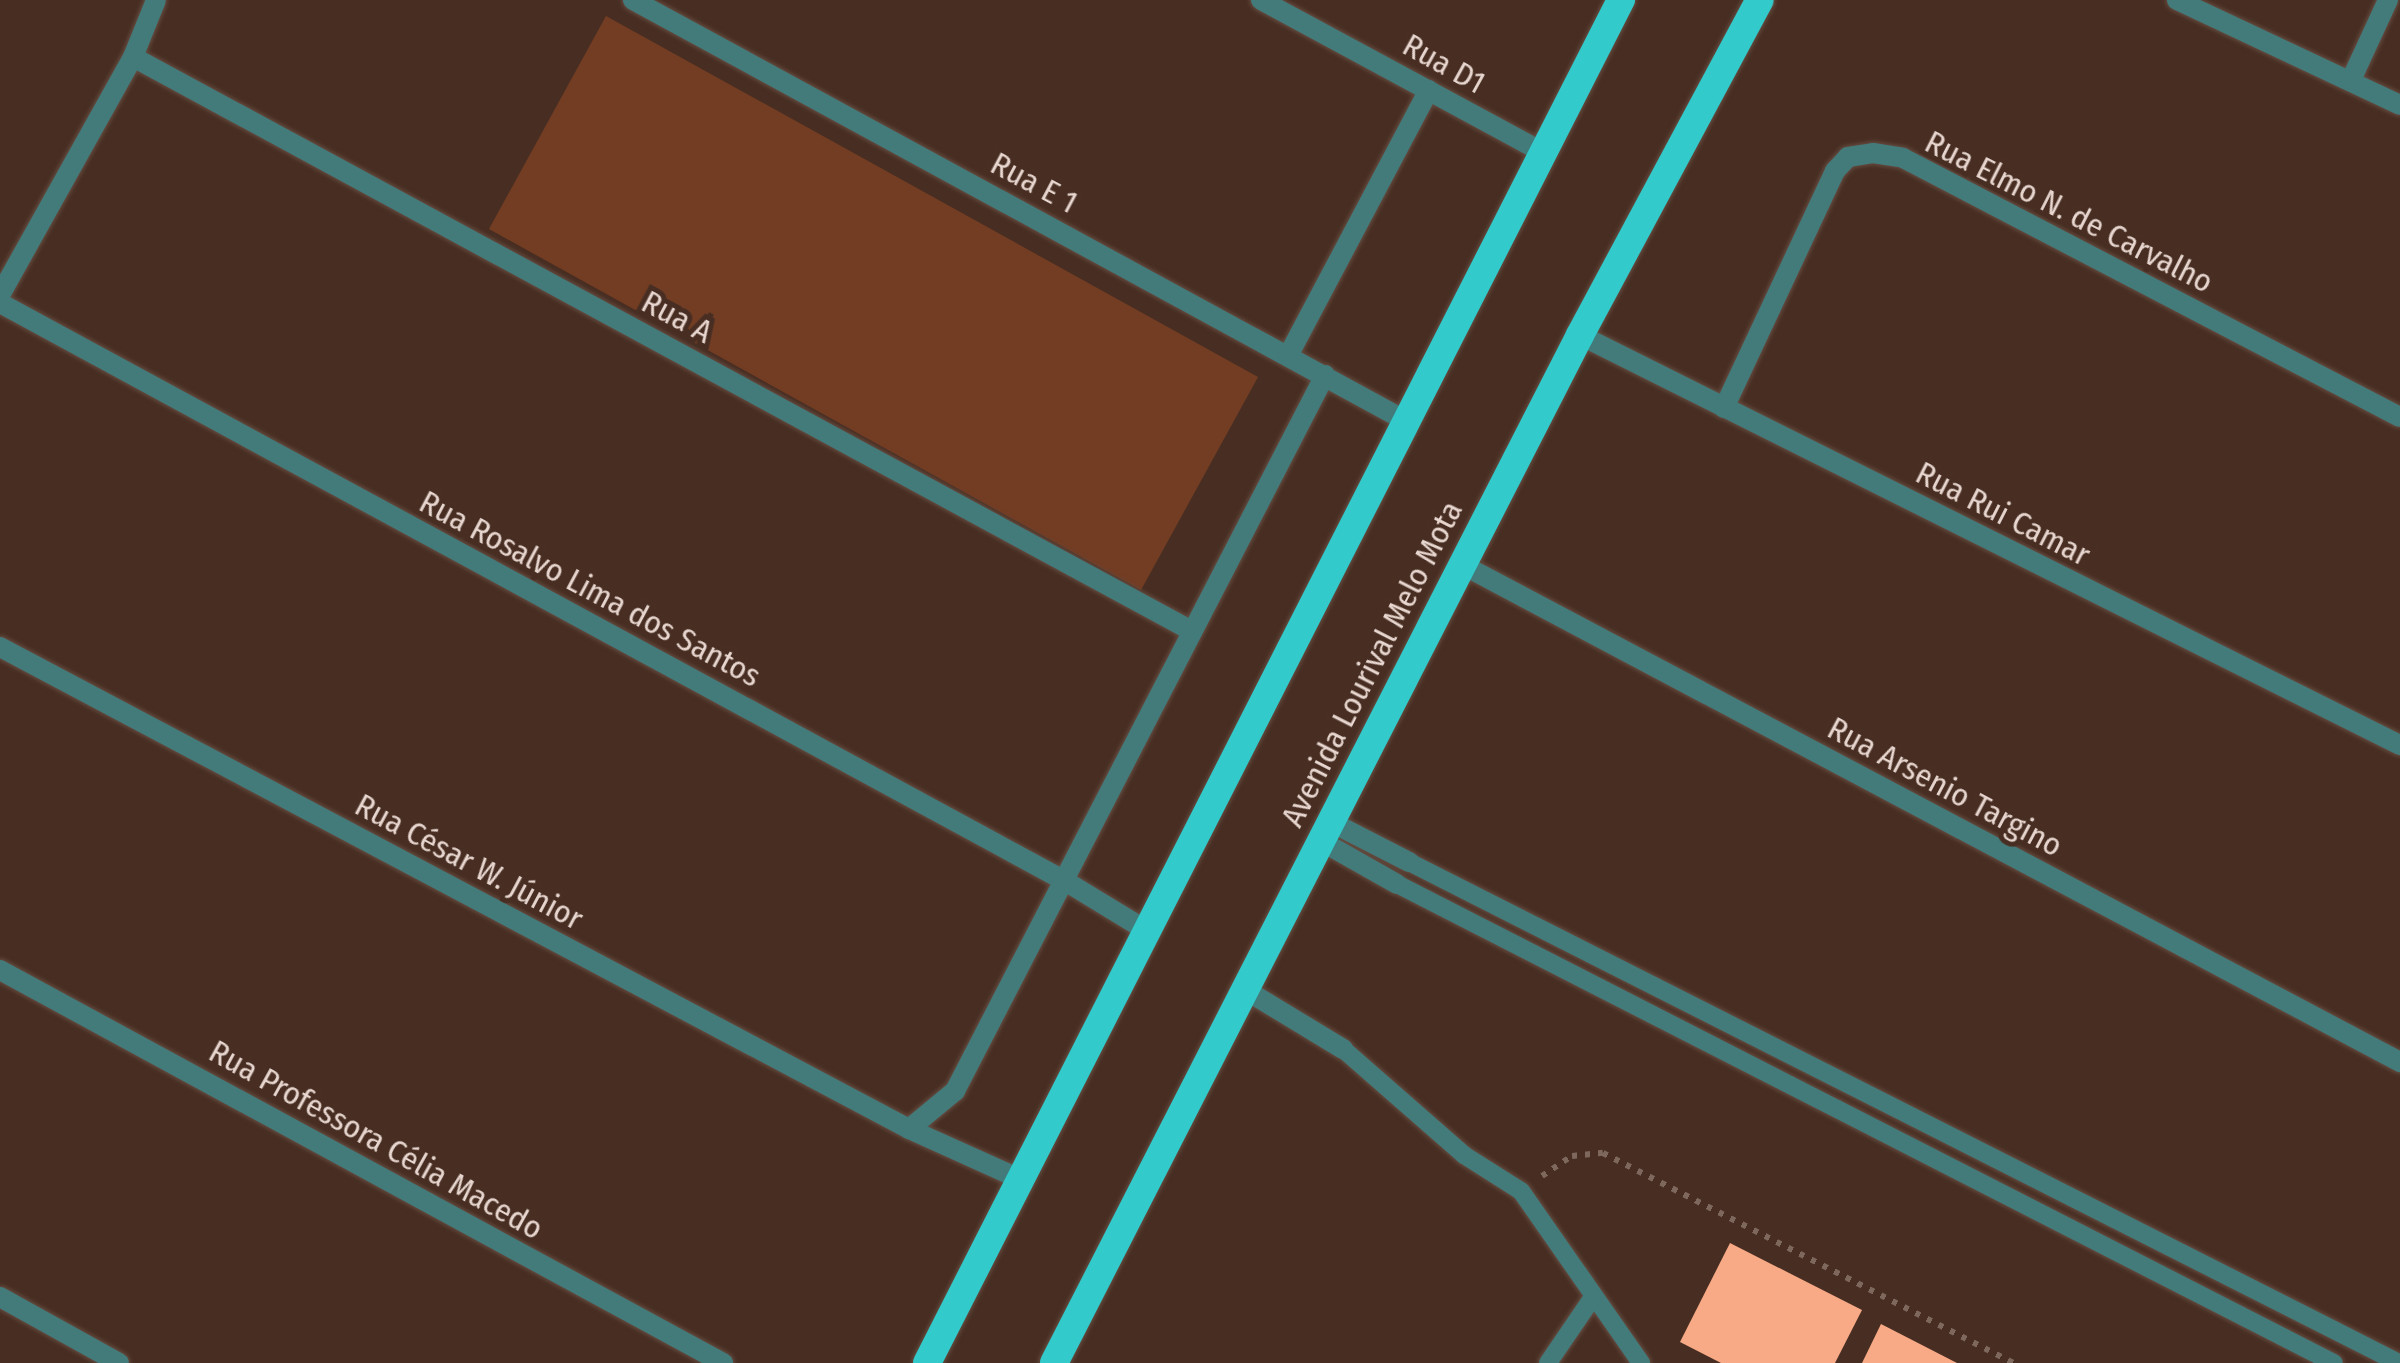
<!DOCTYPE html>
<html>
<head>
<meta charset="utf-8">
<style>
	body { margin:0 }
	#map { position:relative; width:2400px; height:1363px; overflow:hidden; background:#482e22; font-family:"Fira Sans Condensed",sans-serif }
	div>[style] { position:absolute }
	.green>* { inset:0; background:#733d23 }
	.building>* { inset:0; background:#f8aa86 }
	.path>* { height:6px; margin-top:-3px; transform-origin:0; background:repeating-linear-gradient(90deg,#7e675d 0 5px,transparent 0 13px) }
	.roads { filter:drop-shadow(0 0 2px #654c41) drop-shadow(0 0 2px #654c41) }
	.service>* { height:18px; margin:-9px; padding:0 9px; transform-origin:9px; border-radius:9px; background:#437a7a }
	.minor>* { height:20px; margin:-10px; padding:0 10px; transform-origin:10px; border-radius:10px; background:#437a7a }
	.tertiary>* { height:20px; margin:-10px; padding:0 10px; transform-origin:10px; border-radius:10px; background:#437a7a }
	.trunk>* { height:28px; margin:-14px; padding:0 14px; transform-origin:14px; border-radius:14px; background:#32caca }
	span { translate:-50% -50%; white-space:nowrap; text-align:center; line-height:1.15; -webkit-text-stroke:10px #482e22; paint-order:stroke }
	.street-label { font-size:32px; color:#e8d7d0 }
</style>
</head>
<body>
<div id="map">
	<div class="green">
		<i style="clip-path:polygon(606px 16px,1258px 377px,1141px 590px,489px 229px)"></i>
	</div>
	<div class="building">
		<i style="clip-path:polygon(1730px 1243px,1862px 1310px,1835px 1363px,1721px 1363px,1680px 1342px)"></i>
		<i style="clip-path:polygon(1881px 1324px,1957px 1363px,1862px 1363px)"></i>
	</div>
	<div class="path">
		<i style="left:1542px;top:1176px;width:36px;rotate:-34deg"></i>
		<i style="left:1572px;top:1156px;width:31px;rotate:-6deg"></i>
		<i style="left:1603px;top:1153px;width:462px;rotate:27.1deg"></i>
	</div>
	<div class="roads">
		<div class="service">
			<i style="left:1409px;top:862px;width:1110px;rotate:26.84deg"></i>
			<i style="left:1397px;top:884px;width:1052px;rotate:27.08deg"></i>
			<i style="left:1343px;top:1049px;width:161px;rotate:41.2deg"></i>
			<i style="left:1464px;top:1155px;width:67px;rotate:32.3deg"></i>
			<i style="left:1521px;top:1191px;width:210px;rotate:55.1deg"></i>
			<i style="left:1548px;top:1363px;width:80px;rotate:-55.7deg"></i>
		</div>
		<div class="minor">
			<i style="left:633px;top:0;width:880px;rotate:28.57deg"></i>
			<i style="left:1261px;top:0;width:322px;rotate:28.4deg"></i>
			<i style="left:2177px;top:0;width:246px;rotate:25.2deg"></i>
			<i style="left:133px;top:57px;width:1205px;rotate:28.46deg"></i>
			<i style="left:2351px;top:80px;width:88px;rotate:-65.2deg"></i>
			<i style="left:0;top:303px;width:1212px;rotate:28.49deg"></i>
			<i style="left:1065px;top:881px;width:98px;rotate:31.3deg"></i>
			<i style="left:1580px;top:335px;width:917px;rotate:26.57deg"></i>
			<i style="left:1288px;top:356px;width:301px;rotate:-62.1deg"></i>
			<i style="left:1724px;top:408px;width:262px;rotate:-64.9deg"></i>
			<i style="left:1835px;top:171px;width:19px;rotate:-47deg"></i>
			<i style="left:1848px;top:157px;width:25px;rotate:-9deg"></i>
			<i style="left:1873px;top:153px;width:30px;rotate:9deg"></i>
			<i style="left:1903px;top:158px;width:560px;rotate:27.53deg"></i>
			<i style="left:1463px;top:565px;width:1061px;rotate:27.94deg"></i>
			<i style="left:0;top:647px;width:1029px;rotate:27.93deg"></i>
			<i style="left:909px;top:1129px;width:122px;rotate:24.2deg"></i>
			<i style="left:1331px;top:822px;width:88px;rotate:27.1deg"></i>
			<i style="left:1321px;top:841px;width:87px;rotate:29.5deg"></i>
			<i style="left:0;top:970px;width:823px;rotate:28.53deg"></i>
			<i style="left:1244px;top:989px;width:116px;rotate:31.2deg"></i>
			<i style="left:909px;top:1129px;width:60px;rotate:-39.6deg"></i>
			<i style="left:955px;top:1091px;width:806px;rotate:-62.67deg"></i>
			<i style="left:0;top:1297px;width:136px;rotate:29deg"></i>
		</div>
		<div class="tertiary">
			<i style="left:0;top:295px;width:273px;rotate:-60.8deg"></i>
			<i style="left:133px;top:57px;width:61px;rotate:-68deg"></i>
		</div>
		<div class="trunk">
			<i style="left:927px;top:1363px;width:1530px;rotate:-63.02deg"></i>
			<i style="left:1054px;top:1363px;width:1155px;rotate:-62.9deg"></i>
			<i style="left:1580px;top:335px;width:380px;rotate:-61.8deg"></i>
		</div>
	</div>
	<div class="street-label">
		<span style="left:1444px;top:64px;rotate:29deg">Rua D1</span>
		<span style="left:1034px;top:183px;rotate:28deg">Rua E 1</span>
		<span style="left:2069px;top:212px;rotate:27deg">Rua Elmo N. de Carvalho</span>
		<span style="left:677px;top:317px;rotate:28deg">Rua A</span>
		<span style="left:2003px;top:514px;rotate:27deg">Rua Rui Camar</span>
		<span style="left:590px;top:589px;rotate:28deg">Rua Rosalvo Lima dos Santos</span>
		<span style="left:1372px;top:664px;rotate:-63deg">Avenida Lourival Melo Mota</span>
		<span style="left:1945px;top:787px;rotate:28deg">Rua Arsenio Targino</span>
		<span style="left:469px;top:862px;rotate:28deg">Rua César W. Júnior</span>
		<span style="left:376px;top:1140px;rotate:29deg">Rua Professora Célia Macedo</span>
	</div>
</div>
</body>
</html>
